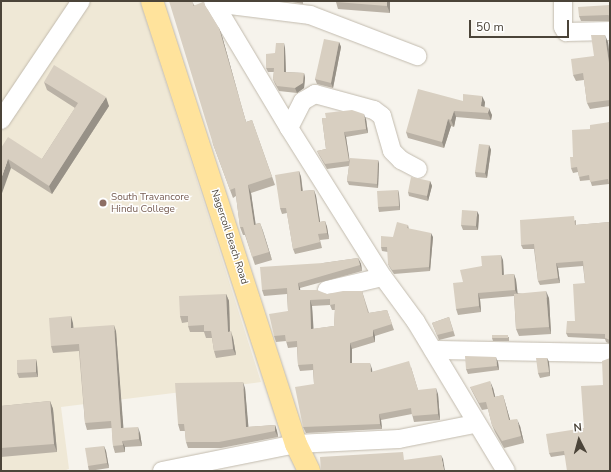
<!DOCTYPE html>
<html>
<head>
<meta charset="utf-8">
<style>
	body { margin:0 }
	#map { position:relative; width:611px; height:472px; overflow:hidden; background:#f6f3ec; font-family:"Nunito Sans",sans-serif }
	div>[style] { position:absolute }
	.education>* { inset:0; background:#efe8d6 }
	.roads { filter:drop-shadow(0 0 1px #c2bbae) drop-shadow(0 0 1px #c2bbae) }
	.minor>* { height:18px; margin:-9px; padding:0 9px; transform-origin:9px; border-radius:9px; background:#fff }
	.major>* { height:22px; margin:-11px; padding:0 11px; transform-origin:11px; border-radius:11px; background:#ffe39c }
	.wall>* { inset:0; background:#bab2a6 }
	.shaded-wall>* { inset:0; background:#979187 }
	.building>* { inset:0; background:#d8cfc1 }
	.dots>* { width:11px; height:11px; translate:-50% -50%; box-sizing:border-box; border:2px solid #fff; border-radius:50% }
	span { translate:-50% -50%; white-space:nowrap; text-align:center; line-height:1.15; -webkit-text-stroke:3px #fff; paint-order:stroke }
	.education-label { font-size:10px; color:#785e54 }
	.left { translate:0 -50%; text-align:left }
	.street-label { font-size:10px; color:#4b4439 }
	.frame { position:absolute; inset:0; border:2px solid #4b4439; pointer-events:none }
	.north { position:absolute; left:559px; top:420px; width:40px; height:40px; -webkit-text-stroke:3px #fff; paint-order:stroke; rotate:354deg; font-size:11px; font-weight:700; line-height:16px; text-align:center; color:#4b4439 }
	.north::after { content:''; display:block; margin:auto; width:14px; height:18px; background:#4b4439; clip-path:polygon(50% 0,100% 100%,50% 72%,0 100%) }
	.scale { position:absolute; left:469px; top:20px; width:100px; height:18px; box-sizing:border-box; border:2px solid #4b4439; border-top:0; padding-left:5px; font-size:12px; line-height:14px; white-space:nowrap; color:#4b4439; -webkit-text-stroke:3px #fff; paint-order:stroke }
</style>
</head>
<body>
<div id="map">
	<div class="education">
		<i style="clip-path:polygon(1px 1px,140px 1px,261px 382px,61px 407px,69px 469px,63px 471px,1px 471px)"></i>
	</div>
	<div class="roads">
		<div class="minor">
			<i style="left:213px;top:1px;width:148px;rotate:59.1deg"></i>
			<i style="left:289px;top:128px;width:176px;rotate:57.8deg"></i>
			<i style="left:383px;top:277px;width:56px;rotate:53.7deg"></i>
			<i style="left:416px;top:322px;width:174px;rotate:58.9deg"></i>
			<i style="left:563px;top:1px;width:26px;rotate:90deg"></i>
			<i style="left:563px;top:27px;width:6px;rotate:59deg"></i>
			<i style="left:566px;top:32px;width:44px;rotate:-1.3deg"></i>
			<i style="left:214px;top:3px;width:97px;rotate:7.1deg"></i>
			<i style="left:310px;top:15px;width:115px;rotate:21deg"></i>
			<i style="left:1px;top:120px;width:143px;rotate:-56.1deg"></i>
			<i style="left:289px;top:128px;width:30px;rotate:-63deg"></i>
			<i style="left:303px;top:101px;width:14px;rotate:-30deg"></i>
			<i style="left:315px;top:94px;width:61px;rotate:15.2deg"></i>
			<i style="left:374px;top:110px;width:10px;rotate:37deg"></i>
			<i style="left:382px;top:116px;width:36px;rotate:74deg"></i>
			<i style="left:392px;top:151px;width:13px;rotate:45deg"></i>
			<i style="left:401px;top:160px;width:19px;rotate:28deg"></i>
			<i style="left:327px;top:290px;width:57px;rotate:-13.1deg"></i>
			<i style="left:433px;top:350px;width:177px;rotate:1deg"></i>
			<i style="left:162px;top:471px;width:137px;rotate:-11.4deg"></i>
			<i style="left:296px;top:444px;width:103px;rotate:-2.8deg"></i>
			<i style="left:399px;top:439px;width:77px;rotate:-11.2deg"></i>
		</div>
		<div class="major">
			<i style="left:152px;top:1px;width:466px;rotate:72deg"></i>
			<i style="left:296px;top:444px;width:30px;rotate:64deg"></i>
		</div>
	</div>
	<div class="wall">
		<i style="clip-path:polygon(192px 1px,194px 5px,219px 28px,222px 36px,246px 122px,252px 120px,275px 185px,251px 193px,255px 224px,260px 223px,272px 260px,255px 265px,245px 235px,243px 235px,240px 227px,236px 196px,233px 198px,213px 144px)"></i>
		<i style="clip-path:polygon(287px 1px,303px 1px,303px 4px)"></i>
		<i style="clip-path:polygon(336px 1px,390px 1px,390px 13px,338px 9px,336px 2px)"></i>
		<i style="clip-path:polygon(610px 5px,610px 21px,581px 21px,579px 16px)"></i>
		<i style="clip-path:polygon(339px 42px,341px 47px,333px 88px,317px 84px,315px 79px)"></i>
		<i style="clip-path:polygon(608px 42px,610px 59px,610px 106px,590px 109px,587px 103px,584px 80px,576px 81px,573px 75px,594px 56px)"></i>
		<i style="clip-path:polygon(285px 48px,286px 72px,304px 73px,305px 78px,304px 88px,297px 93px,279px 91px,275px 84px,273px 79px,274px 72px,268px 72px,266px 68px,275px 53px)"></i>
		<i style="clip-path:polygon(44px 82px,109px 106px,52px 194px,11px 168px,1px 148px,42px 159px,75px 108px,47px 90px)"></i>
		<i style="clip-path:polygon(463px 101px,485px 102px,484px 107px,492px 115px,491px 120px,456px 117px,454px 127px,451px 126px,444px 148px,408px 138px,406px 132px)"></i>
		<i style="clip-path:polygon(322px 118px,366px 119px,368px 133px,346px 137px,350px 162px,378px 160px,379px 164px,378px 188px,349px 185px,347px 181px,349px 166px,327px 169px,319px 155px,317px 151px,326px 149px)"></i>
		<i style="clip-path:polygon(610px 122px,609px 184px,592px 186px,590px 180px,580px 181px,578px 172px,573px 173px,571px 168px,573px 157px,590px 129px)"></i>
		<i style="clip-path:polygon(489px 145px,491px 150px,487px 178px,476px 177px,475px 172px)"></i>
		<i style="clip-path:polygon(299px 171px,301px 177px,303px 191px,314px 190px,316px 196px,320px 222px,325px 221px,327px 227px,329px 239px,320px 240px,322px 248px,295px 254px,293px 249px,287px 213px,282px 214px,280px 208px)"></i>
		<i style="clip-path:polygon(430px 181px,432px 186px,428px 201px,409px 196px,408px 192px)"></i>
		<i style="clip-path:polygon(398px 190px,399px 194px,400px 210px,379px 212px,378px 207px)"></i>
		<i style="clip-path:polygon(479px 215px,478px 230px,463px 230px,461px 225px)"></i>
		<i style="clip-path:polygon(576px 220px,576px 225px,610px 222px,610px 344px,606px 342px,605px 339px,568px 337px,566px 333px,575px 321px,585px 283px,583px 266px,558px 268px,560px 283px,540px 285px,538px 281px,534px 249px,523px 249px,521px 245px)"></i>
		<i style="clip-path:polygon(408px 225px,409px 229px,433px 237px,430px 271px,394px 274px,390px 268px,388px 264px,388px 252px,382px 251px,381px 247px)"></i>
		<i style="clip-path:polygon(evenodd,358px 258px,361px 264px,362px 271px,300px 288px,300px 290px,327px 294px,362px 291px,369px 313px,387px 310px,394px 330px,375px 336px,375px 342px,352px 349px,352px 363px,372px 369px,372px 372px,411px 367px,418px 390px,438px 394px,440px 420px,414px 422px,412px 414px,381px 420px,382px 429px,306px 433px,303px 427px,314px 384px,313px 370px,300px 371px,298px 365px,297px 347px,288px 348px,286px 341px,276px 342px,274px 336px,288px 311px,287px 294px,264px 296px,262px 290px,323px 263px,358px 258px,330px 305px,332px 310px,335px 310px,334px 326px,313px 329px,312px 306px,330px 305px)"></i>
		<i style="clip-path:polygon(503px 260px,504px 275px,514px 274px,516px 280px,517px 293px,549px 298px,551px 334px,519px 336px,516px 329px,514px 296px,480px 299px,481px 312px,458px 315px,456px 309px,463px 282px,482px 266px)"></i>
		<i style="clip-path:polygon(226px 294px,229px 301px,230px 331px,233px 338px,236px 355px,216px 358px,214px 351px,212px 338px,206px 338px,204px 332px,190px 332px,188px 326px,188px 322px,182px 323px,180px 316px)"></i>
		<i style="clip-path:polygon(449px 317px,455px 336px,439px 340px,432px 323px)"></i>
		<i style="clip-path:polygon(73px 323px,73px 328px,116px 331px,123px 428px,140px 433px,142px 446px,125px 447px,125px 452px,115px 453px,113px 446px,112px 428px,87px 430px,85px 423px,79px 351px,53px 353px,51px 346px)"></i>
		<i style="clip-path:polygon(509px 337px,509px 341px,493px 341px,492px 338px)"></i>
		<i style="clip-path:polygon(547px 358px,549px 362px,550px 376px,540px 378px,538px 373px)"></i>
		<i style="clip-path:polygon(36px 359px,37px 364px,38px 377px,19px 378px,17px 373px)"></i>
		<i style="clip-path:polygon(498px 362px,499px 370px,468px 374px,466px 369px)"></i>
		<i style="clip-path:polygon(603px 385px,610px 471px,564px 455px,551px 457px,549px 453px,584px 428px)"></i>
		<i style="clip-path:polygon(470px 387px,493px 388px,495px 397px,503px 395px,505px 402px,510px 420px,520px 426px,524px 443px,504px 448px,495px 432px,492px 425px,488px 409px,482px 410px,473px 393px)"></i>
		<i style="clip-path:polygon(245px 388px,248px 427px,275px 425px,277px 431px,278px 437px,221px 448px,188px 448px,186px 442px,185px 431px,180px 431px,178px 424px)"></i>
		<i style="clip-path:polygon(50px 401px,53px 409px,57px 452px,1px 457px,1px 406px)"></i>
		<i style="clip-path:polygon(104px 446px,106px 451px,109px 468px,89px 471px,88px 466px)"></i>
	</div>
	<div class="shaded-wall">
		<i style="clip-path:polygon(387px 1px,390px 1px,390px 13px,387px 6px)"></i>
		<i style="clip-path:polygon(219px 28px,222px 36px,248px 130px,246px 122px)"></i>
		<i style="clip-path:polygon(605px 35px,608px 42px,610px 59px,610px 70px)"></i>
		<i style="clip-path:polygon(339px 42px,341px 47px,333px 88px,331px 83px)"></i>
		<i style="clip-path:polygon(284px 43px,285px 48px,286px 76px,284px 72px)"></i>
		<i style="clip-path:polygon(304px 73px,305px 78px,304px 88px,297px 93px,295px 88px)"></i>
		<i style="clip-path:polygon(482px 96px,485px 102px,484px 113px,481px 106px)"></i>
		<i style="clip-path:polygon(106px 97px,109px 106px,52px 194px,49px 186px)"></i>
		<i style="clip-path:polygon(489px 108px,492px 115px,491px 120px,488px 113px)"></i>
		<i style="clip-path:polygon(454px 111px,456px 117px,454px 127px,451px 120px)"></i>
		<i style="clip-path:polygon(364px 114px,366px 119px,368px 133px,366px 129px)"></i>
		<i style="clip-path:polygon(448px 119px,451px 126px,444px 148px,442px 142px)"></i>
		<i style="clip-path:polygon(344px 132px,346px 137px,350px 165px,349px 161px)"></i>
		<i style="clip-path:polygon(489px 145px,491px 150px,487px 178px,485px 173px)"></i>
		<i style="clip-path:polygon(8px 159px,11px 168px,1px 196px,1px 179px)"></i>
		<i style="clip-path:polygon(378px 160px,379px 164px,378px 188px,377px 184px)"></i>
		<i style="clip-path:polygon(299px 171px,301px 177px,303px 197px,301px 191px)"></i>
		<i style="clip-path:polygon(430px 181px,432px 186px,428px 201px,427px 196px)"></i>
		<i style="clip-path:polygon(248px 185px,251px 193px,257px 233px,254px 225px)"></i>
		<i style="clip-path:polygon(314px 190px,316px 196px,321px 228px,319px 222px)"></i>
		<i style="clip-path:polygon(398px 190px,399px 194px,400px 210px,399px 206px)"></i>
		<i style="clip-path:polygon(477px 211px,479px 215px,478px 230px,476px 226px)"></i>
		<i style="clip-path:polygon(325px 221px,327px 227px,329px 239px,327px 233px)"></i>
		<i style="clip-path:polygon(260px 223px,263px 231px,272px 260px,269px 252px)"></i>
		<i style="clip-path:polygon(431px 233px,433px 237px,430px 271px,429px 267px)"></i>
		<i style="clip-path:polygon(501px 255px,503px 260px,504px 281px,502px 275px)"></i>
		<i style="clip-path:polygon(358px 258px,361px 264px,362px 271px,360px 265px)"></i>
		<i style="clip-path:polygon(556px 263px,558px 268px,560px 283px,558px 278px)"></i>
		<i style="clip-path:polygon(514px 274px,516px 280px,518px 296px,515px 290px)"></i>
		<i style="clip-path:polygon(298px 283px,300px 288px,301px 296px,299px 290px)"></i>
		<i style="clip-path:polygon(546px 291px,549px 298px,551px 334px,549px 327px)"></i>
		<i style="clip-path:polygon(478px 293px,480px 299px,481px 312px,479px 306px)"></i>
		<i style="clip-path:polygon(226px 294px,229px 301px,230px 338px,228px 332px)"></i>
		<i style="clip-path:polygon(310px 300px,312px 306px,314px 335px,311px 329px)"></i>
		<i style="clip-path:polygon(71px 316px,73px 323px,74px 334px,71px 328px)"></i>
		<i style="clip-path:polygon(114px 325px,116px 331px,124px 435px,121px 428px)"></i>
		<i style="clip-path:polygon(373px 330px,375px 336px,375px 342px,373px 336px)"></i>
		<i style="clip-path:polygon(231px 331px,233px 338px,236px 355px,233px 349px)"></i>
		<i style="clip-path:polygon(350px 343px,352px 349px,352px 369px,350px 363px)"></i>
		<i style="clip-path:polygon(496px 357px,498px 362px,499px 370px,497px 366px)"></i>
		<i style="clip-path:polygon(547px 358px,549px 362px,550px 376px,549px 372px)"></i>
		<i style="clip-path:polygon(36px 359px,37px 364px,38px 377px,36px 372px)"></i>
		<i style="clip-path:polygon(370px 363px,372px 369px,373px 378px,371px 372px)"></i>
		<i style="clip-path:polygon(490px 381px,493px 388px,497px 404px,494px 397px)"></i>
		<i style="clip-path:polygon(243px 382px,245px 388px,249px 433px,246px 427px)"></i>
		<i style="clip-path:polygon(436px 388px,438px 394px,440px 420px,438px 414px)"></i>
		<i style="clip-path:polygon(503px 395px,505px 402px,512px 427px,509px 420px)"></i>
		<i style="clip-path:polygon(50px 401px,53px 409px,57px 452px,54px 444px)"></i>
		<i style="clip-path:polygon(379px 414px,381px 420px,382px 429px,380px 424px)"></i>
		<i style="clip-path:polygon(517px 419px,520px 426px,524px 443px,521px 436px)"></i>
		<i style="clip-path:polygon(275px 425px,277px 431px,278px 437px,275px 431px)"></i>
		<i style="clip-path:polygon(138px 427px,140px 433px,142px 446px,139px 439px)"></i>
		<i style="clip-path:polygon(122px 441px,125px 447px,125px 452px,123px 445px)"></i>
		<i style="clip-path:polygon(104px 446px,106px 451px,109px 468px,107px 463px)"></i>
		<i style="clip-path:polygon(441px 455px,443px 459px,445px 471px,444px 471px)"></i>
	</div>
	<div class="building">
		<i style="clip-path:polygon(169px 1px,192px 1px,193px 6px,203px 2px,219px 28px,246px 122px,252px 120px,272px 177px,248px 185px,254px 225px,260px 223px,269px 252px,252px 257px,243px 227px,240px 227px,235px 188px,230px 190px,213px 144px)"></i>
		<i style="clip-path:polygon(336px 1px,387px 1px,387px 6px,336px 2px)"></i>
		<i style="clip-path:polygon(610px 5px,610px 16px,608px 15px,579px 16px,578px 7px)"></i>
		<i style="clip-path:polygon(591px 35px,605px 35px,610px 70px,610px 100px,587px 103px,583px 73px,573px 75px,571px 59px,594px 56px)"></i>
		<i style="clip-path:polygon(324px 39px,339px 42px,331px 83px,315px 79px)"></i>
		<i style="clip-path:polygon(276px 43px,284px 43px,284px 72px,304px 73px,303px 83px,295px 88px,277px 86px,273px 79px,274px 68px,266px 68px,266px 54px,275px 53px)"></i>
		<i style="clip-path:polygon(54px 65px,106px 97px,49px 186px,8px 159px,1px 179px,1px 148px,8px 137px,42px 159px,78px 103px,44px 82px)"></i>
		<i style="clip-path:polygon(418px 89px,463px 101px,463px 94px,482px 96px,481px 106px,489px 108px,488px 113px,454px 111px,451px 120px,448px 119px,442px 142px,406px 132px)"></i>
		<i style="clip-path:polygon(352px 110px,364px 114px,366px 129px,344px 132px,349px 161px,325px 164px,317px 151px,326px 149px,322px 118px,326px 118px,325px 113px)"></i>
		<i style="clip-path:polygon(610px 122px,610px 189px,608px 179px,590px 182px,589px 175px,579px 177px,577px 167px,571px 168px,570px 157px,573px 157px,572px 130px,590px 129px,590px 125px)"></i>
		<i style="clip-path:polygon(479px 144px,489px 145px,485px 173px,475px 172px)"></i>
		<i style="clip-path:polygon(350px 158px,378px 160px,377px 184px,347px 181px)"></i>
		<i style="clip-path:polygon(299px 171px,301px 191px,314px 190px,319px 222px,325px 221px,327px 233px,318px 234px,320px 242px,293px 249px,286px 208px,280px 208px,275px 175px)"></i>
		<i style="clip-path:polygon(411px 177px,430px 181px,427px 196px,408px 192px)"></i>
		<i style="clip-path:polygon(398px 190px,399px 206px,378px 207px,377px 191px)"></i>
		<i style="clip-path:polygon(462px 210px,477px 211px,476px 226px,461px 225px)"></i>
		<i style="clip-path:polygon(574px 216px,575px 225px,610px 222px,610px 340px,605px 338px,605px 334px,566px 333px,567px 321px,575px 321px,573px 284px,585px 283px,583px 261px,556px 263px,558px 278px,538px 281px,534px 244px,521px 245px,520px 220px)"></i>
		<i style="clip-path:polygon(397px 222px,408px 225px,407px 228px,431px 233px,429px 267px,392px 270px,388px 264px,387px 247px,381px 247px,381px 236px,393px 237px)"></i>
		<i style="clip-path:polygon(501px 255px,502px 275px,514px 274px,515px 290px,478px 293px,479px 306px,456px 309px,453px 283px,463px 282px,460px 270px,482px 266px,481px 256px)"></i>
		<i style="clip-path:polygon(evenodd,358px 258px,360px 265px,298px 283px,299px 290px,317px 290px,327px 294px,343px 291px,362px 291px,368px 313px,387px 310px,392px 324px,373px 330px,373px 336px,350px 343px,350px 363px,370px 363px,371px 372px,409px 361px,418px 390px,436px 388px,438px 414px,412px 416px,411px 408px,379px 414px,380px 424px,303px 427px,295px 387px,314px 384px,313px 364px,298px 365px,297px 341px,286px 342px,285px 335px,274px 336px,269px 314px,288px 311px,287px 288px,262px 290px,260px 267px,323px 263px,358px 258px,330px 299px,330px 305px,335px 304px,334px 326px,311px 329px,310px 300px,330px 299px)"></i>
		<i style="clip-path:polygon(546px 291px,549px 327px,516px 329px,514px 294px)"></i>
		<i style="clip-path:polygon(226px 294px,228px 332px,231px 331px,233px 349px,214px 351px,211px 331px,204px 331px,204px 325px,188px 326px,188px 316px,180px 316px,179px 296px)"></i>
		<i style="clip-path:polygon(71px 316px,71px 328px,114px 325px,121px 428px,138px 427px,139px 439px,122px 441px,123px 445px,113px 446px,111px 421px,85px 423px,79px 344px,51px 346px,49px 318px)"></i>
		<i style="clip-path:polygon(449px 317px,453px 331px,437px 335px,432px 323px)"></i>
		<i style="clip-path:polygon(492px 335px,508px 335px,508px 338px,492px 338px)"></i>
		<i style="clip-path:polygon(465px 356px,496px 357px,497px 366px,466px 369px)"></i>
		<i style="clip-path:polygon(536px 358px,547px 358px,549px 372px,538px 373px)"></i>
		<i style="clip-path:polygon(610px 358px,610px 471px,567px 471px,564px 451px,549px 453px,546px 434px,584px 428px,581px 386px,603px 385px,602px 361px)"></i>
		<i style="clip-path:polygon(36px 359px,36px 372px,17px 373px,17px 360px)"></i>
		<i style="clip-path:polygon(490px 381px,494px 397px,503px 395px,509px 420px,517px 419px,521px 436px,502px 441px,492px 425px,486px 402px,479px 403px,470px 387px)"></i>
		<i style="clip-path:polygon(243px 382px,246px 427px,275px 425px,275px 431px,219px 442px,186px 442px,184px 424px,178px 424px,175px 383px)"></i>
		<i style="clip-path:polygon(50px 401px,54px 444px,1px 448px,1px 406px)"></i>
		<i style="clip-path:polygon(104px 446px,107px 463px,88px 466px,85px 448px)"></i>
		<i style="clip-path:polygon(403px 452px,404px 460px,441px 455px,444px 471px,391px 471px,391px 470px,383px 471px,321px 471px,320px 457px)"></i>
	</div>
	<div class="dots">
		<i style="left:103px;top:203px;background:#8d6e63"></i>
	</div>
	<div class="education-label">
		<span class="left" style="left:111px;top:203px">South Travancore<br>Hindu College</span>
	</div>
	<div class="street-label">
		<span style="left:229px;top:237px;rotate:72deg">Nagercoil Beach Road</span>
	</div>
	<div class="frame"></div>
	<div class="north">N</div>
	<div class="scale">50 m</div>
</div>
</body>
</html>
